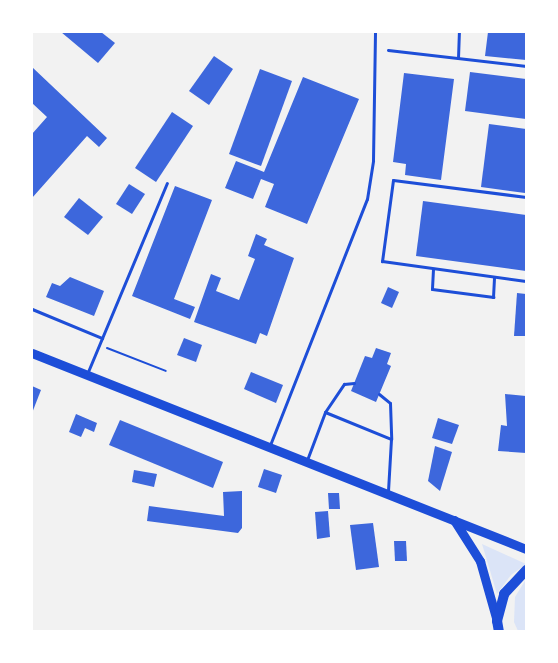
<!DOCTYPE html>
<html>
<head>
<meta charset="utf-8">
<style>
	body { margin:0 }
	#map { position:relative; width:558px; height:663px; overflow:hidden; background:#f2f2f2; font-family:"Noto Sans",sans-serif }
	div>[style] { position:absolute }
	.green>* { inset:0; background:#dbe4f7 }
	.building>* { inset:0; background:#3d67dc }
	.path>* { height:2px; margin:-1px; padding:0 1px; transform-origin:1px; border-radius:1px; background:#1d4ed8 }
	.service>* { height:3px; margin:-1.5px; padding:0 1.5px; transform-origin:1.5px; border-radius:1.5px; background:#1d4ed8 }
	.secondary>* { height:9px; margin:-4.5px; padding:0 4.5px; transform-origin:4.5px; border-radius:4.5px; background:#1d4ed8 }
	.trunk>* { height:10px; margin:-5px; padding:0 5px; transform-origin:5px; border-radius:5px; background:#1d4ed8 }
	span { translate:-50% -50%; white-space:nowrap; text-align:center; line-height:1.15; -webkit-text-stroke:5px #fff; paint-order:stroke }
	.frame { position:absolute; inset:0; border:33px solid #fff; pointer-events:none }
</style>
</head>
<body>
<div id="map">
	<div class="green">
		<i style="clip-path:polygon(482px 544px,526px 564px,511px 575px,497px 594px)"></i>
		<i style="clip-path:polygon(526px 579px,526px 631px,518px 631px,514px 622px,515px 597px)"></i>
	</div>
	<div class="building">
		<i style="clip-path:polygon(61px 32px,101px 32px,115px 43px,98px 63px)"></i>
		<i style="clip-path:polygon(488px 32px,526px 32px,526px 60px,485px 56px)"></i>
		<i style="clip-path:polygon(214px 56px,233px 69px,209px 105px,189px 91px)"></i>
		<i style="clip-path:polygon(32px 67px,107px 138px,99px 147px,87px 136px,32px 198px,32px 134px,47px 117px,32px 103px)"></i>
		<i style="clip-path:polygon(260px 69px,292px 81px,261px 166px,229px 154px)"></i>
		<i style="clip-path:polygon(470px 72px,526px 79px,526px 119px,465px 111px)"></i>
		<i style="clip-path:polygon(404px 73px,454px 79px,441px 180px,405px 175px,406px 164px,393px 162px)"></i>
		<i style="clip-path:polygon(303px 77px,359px 99px,307px 224px,265px 207px,274px 184px,261px 179px,253px 199px,225px 188px,236px 161px,264px 172px)"></i>
		<i style="clip-path:polygon(172px 112px,193px 126px,156px 182px,135px 168px)"></i>
		<i style="clip-path:polygon(489px 124px,526px 129px,525px 193px,481px 187px)"></i>
		<i style="clip-path:polygon(129px 184px,145px 194px,132px 214px,116px 204px)"></i>
		<i style="clip-path:polygon(175px 186px,212px 200px,174px 299px,195px 307px,190px 319px,132px 296px)"></i>
		<i style="clip-path:polygon(79px 198px,103px 217px,88px 235px,64px 217px)"></i>
		<i style="clip-path:polygon(423px 201px,526px 215px,526px 271px,416px 256px)"></i>
		<i style="clip-path:polygon(256px 234px,267px 239px,264px 245px,294px 258px,267px 336px,260px 333px,256px 344px,194px 322px,211px 274px,221px 278px,216px 291px,239px 300px,255px 259px,248px 256px)"></i>
		<i style="clip-path:polygon(70px 277px,104px 291px,94px 316px,46px 297px,52px 283px,60px 286px)"></i>
		<i style="clip-path:polygon(388px 287px,399px 292px,392px 308px,381px 303px)"></i>
		<i style="clip-path:polygon(517px 293px,526px 294px,526px 336px,514px 336px)"></i>
		<i style="clip-path:polygon(184px 338px,202px 345px,196px 362px,177px 355px)"></i>
		<i style="clip-path:polygon(376px 348px,391px 353px,387px 364px,391px 366px,376px 402px,351px 391px,365px 356px,372px 358px)"></i>
		<i style="clip-path:polygon(251px 372px,283px 385px,276px 403px,244px 389px)"></i>
		<i style="clip-path:polygon(32px 386px,41px 390px,32px 413px)"></i>
		<i style="clip-path:polygon(505px 394px,526px 396px,526px 453px,498px 451px,501px 425px,507px 426px)"></i>
		<i style="clip-path:polygon(76px 414px,97px 423px,94px 432px,85px 428px,81px 437px,69px 432px)"></i>
		<i style="clip-path:polygon(438px 418px,459px 425px,452px 444px,432px 438px)"></i>
		<i style="clip-path:polygon(120px 420px,223px 462px,213px 488px,109px 445px)"></i>
		<i style="clip-path:polygon(435px 446px,452px 452px,440px 491px,428px 481px)"></i>
		<i style="clip-path:polygon(264px 469px,282px 475px,276px 493px,258px 487px)"></i>
		<i style="clip-path:polygon(134px 470px,157px 474px,154px 487px,132px 482px)"></i>
		<i style="clip-path:polygon(242px 491px,242px 528px,238px 533px,147px 521px,149px 506px,224px 516px,223px 492px)"></i>
		<i style="clip-path:polygon(328px 493px,339px 493px,340px 509px,329px 509px)"></i>
		<i style="clip-path:polygon(328px 511px,330px 537px,317px 539px,315px 512px)"></i>
		<i style="clip-path:polygon(373px 523px,379px 567px,356px 570px,350px 525px)"></i>
		<i style="clip-path:polygon(394px 541px,406px 541px,407px 561px,395px 561px)"></i>
	</div>
	<div class="path">
		<i style="left:107px;top:348px;width:63px;rotate:21.3deg"></i>
	</div>
	<div class="service">
		<i style="left:388px;top:50px;width:139px;rotate:6.6deg"></i>
		<i style="left:458px;top:58px;width:26px;rotate:-88deg"></i>
		<i style="left:526px;top:197px;width:134px;rotate:-172.7deg"></i>
		<i style="left:393px;top:180px;width:82px;rotate:97.7deg"></i>
		<i style="left:382px;top:261px;width:145px;rotate:7.9deg"></i>
		<i style="left:433px;top:269px;width:20px;rotate:93deg"></i>
		<i style="left:432px;top:289px;width:62px;rotate:7.5deg"></i>
		<i style="left:493px;top:297px;width:20px;rotate:-87deg"></i>
		<i style="left:32px;top:309px;width:76px;rotate:22.5deg"></i>
		<i style="left:87px;top:374px;width:207px;rotate:-67.3deg"></i>
		<i style="left:379px;top:394px;width:14px;rotate:39deg"></i>
		<i style="left:390px;top:403px;width:36px;rotate:88deg"></i>
		<i style="left:325px;top:412px;width:34px;rotate:-56deg"></i>
		<i style="left:344px;top:384px;width:10px;rotate:-6deg"></i>
		<i style="left:270px;top:445px;width:264px;rotate:-68.5deg"></i>
		<i style="left:367px;top:199px;width:39px;rotate:-81deg"></i>
		<i style="left:373px;top:160px;width:128px;rotate:-89.1deg"></i>
		<i style="left:307px;top:460px;width:51px;rotate:-69.4deg"></i>
		<i style="left:325px;top:412px;width:71px;rotate:22.2deg"></i>
		<i style="left:391px;top:439px;width:52px;rotate:93.3deg"></i>
	</div>
	<div class="secondary">
		<i style="left:32px;top:353px;width:531px;rotate:21.64deg"></i>
		<i style="left:454px;top:520px;width:49px;rotate:57.6deg"></i>
		<i style="left:480px;top:561px;width:62px;rotate:74.2deg"></i>
	</div>
	<div class="trunk">
		<i style="left:499px;top:632px;width:11px;rotate:-100deg"></i>
		<i style="left:497px;top:621px;width:28px;rotate:-75deg"></i>
		<i style="left:504px;top:594px;width:33px;rotate:-47deg"></i>
	</div>
	<div class="frame"></div>
</div>
</body>
</html>
